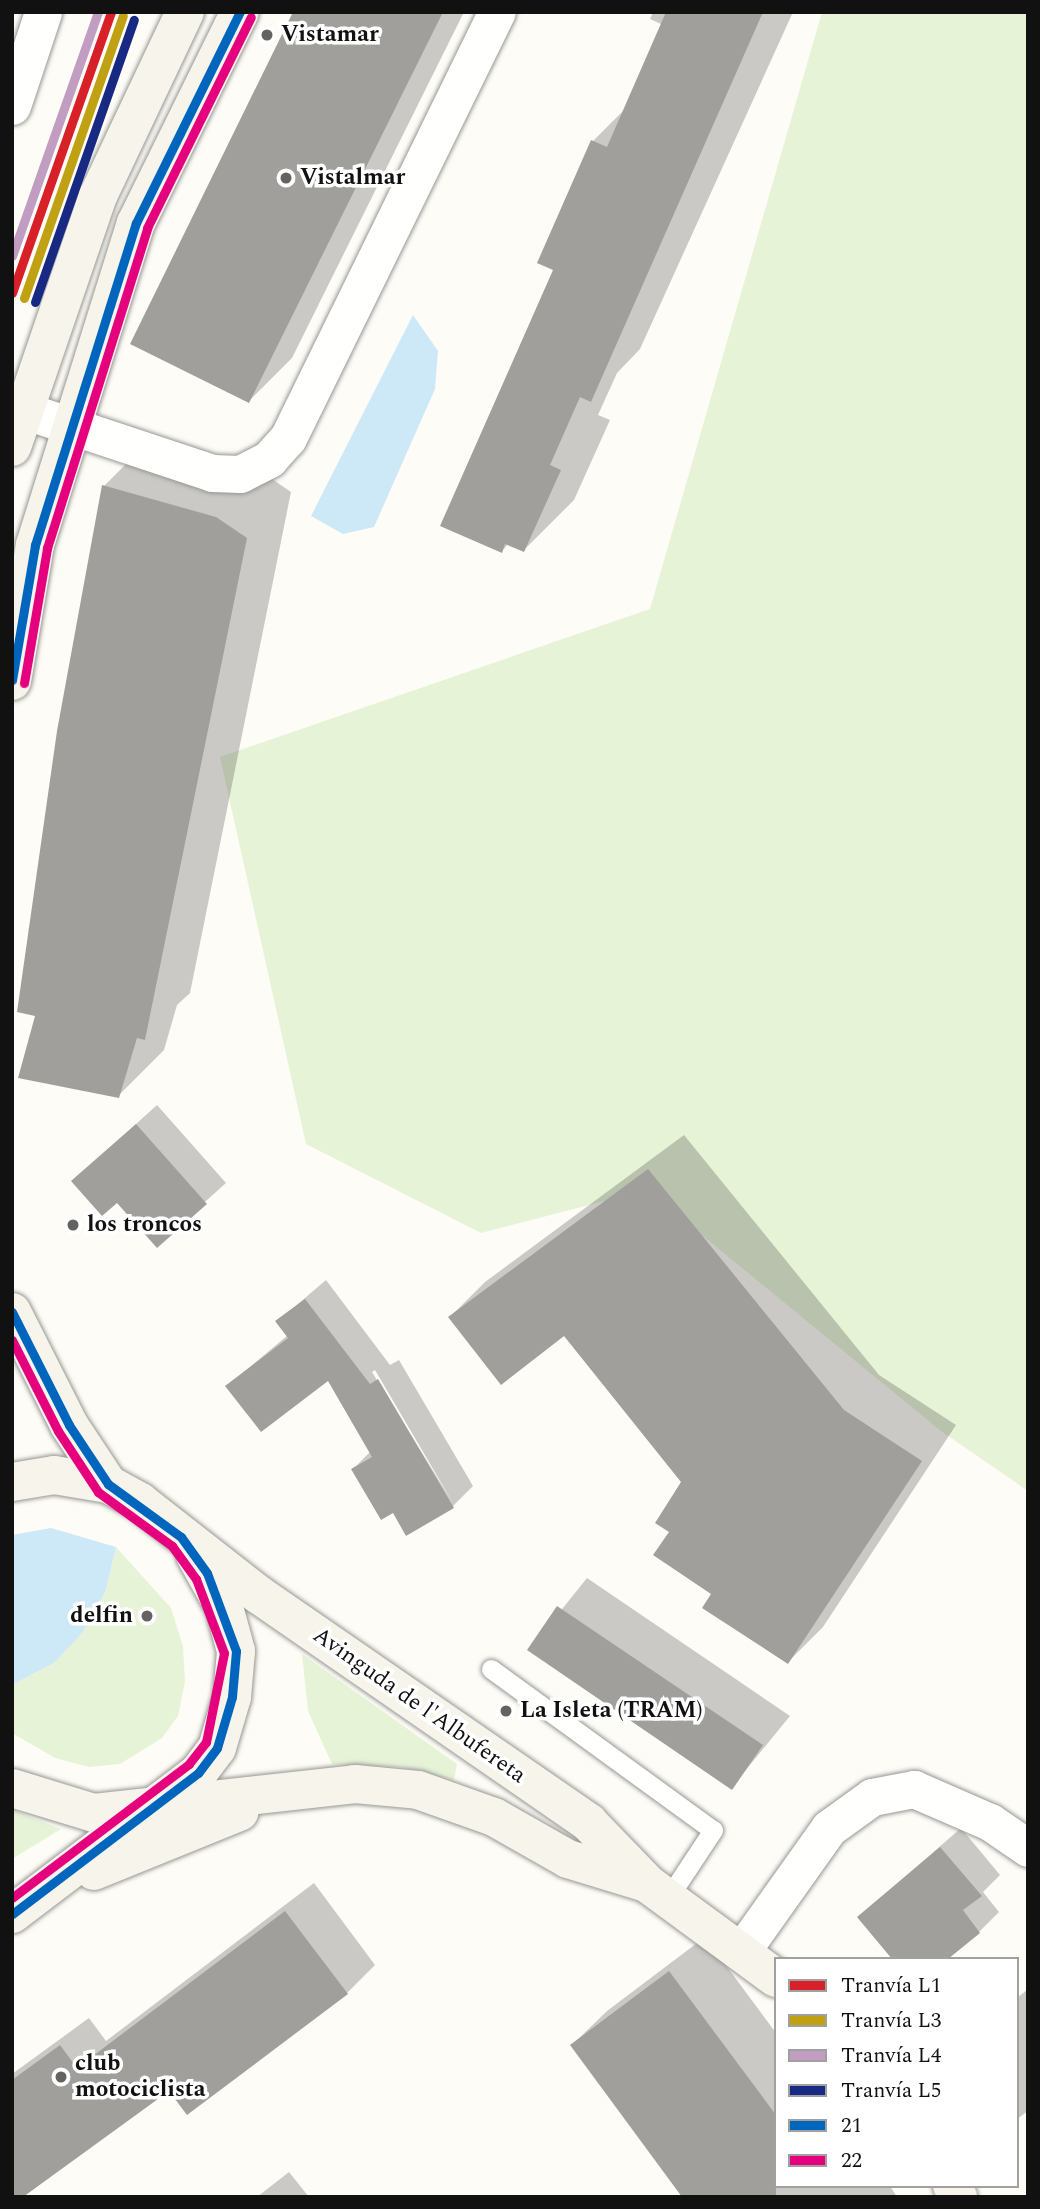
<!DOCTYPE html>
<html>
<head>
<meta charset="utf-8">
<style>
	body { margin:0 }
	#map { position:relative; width:1040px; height:2209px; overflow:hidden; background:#fdfcf7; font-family:Spectral,serif }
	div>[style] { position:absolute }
	.green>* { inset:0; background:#e7f3d7 }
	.water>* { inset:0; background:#cde8f7 }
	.shadow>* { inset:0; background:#0003 }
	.building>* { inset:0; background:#a19f9c }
	.roads { filter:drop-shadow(0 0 2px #979795) drop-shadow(0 0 2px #979795) }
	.service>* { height:19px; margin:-9.5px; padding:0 9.5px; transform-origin:9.5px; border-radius:9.5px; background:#fffffe }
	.minor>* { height:37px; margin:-18.5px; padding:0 18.5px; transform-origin:18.5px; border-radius:18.5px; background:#fffffe }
	.secondary>* { height:38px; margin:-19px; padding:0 19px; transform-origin:19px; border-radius:19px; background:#f6f4eb }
	.bus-1>* { height:9px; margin:-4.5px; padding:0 4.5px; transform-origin:4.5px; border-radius:4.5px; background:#0065bd }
	.bus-2>* { height:9px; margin:-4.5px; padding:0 4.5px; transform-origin:4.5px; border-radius:4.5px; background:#e5007d }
	.tram-1>* { height:9px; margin:-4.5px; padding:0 4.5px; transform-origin:4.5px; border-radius:4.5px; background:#d72028 }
	.tram-2>* { height:9px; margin:-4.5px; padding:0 4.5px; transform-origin:4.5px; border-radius:4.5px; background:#bfa113 }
	.tram-3>* { height:9px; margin:-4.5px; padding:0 4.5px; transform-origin:4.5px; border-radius:4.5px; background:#c19dc2 }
	.tram-4>* { height:9px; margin:-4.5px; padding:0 4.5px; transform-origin:4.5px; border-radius:4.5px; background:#172983 }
	.dots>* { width:19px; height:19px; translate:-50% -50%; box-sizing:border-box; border:4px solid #fff; border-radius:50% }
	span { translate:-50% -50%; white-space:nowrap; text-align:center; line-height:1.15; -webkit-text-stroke:7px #fff; paint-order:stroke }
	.poi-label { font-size:23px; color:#111; font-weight:700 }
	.left { translate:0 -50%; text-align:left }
	.right { translate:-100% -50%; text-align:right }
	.street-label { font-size:23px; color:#111 }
	.frame { position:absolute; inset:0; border:14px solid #111; pointer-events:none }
	.legend { position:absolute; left:774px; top:1957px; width:245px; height:231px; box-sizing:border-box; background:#fff; border:2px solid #a0a0a0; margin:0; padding:9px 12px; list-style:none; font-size:21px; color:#111 }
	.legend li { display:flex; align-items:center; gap:14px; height:35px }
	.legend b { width:35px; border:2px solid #a0a0a0 }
</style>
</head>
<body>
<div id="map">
	<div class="green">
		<i style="clip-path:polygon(822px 12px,1028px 12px,1028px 1491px,941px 1431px,647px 1190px,481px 1233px,306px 1144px,220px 757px,650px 609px)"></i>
		<i style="clip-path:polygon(116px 1547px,171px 1608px,183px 1646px,185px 1682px,178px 1716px,162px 1738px,120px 1764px,89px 1767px,55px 1758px,12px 1733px,12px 1685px,54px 1663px,106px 1590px)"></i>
		<i style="clip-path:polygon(302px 1654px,457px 1764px,454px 1780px,401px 1767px,332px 1764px,308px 1711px)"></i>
		<i style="clip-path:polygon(12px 1810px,61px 1829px,12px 1859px)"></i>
	</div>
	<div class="water">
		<i style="clip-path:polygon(413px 315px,438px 351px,435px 389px,374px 527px,343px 534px,311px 516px)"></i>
		<i style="clip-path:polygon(51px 1528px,116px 1547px,106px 1590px,82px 1633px,54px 1663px,12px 1685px,12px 1535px)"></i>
	</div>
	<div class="shadow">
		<i style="clip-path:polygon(298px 12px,464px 12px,292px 358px,249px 401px)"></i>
		<i style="clip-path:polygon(653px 12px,793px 12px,640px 349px,617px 373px,598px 415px,610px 420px,574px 500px,524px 550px,509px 543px,502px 551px,555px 269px,593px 141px,626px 108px,663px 25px,650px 19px)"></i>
		<i style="clip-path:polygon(149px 441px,262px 472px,291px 492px,190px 993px,177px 1005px,164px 1050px,118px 1096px,37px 1015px,104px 486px)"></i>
		<i style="clip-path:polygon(157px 1105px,226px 1183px,157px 1245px,117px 1201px,73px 1181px)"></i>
		<i style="clip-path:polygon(684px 1135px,879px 1375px,956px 1425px,823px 1627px,788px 1662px,713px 1593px,672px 1531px,683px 1482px,565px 1333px,450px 1317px,485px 1282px)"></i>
		<i style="clip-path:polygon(evenodd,326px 1280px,390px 1365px,399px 1360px,473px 1486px,453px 1506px,394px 1511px,353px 1469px,371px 1451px,328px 1379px,227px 1386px,288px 1335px,278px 1321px,326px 1280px,375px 1370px,453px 1503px,372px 1372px,375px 1370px)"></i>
		<i style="clip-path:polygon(587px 1578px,790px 1716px,731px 1788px,530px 1649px)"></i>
		<i style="clip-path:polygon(961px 1828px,1000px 1875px,983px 1892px,999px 1912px,979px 1932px,945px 1959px,859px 1917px)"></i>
		<i style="clip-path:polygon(314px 1883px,375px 1965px,347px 1993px,169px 2088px,12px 2197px,12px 2074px,89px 2018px,106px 2041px)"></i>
		<i style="clip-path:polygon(705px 1937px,776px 2033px,776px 2186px,890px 2186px,897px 2197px,685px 2197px,572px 2045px,607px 2011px)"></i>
		<i style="clip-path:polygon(1028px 1989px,1028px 2111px,1017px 2119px,1017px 1998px)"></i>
		<i style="clip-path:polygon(289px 2172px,309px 2197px,257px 2197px)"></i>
	</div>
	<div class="building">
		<i style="clip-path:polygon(293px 12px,443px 12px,249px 403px,130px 344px)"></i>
		<i style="clip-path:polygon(666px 12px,763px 12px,591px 402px,580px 397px,550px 465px,561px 470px,524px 552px,505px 544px,502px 553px,440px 526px,553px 270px,537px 263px,591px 140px,607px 147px)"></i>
		<i style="clip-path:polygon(102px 485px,216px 517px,247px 538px,145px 1040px,137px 1038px,119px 1098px,18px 1078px,35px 1016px,17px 1012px,57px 731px)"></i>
		<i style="clip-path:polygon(136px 1124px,207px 1204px,157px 1248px,117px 1203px,102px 1216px,71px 1181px)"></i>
		<i style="clip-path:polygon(648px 1169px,844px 1410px,922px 1461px,788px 1664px,702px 1608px,711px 1594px,653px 1555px,669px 1532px,655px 1523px,681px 1482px,564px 1336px,501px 1385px,448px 1317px)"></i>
		<i style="clip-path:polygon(305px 1299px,370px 1384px,378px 1379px,454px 1508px,406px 1536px,393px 1513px,381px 1520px,351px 1469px,372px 1457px,328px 1381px,261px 1432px,225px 1386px,288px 1338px,275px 1321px)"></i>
		<i style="clip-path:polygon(557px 1606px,763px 1745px,732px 1790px,527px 1650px)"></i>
		<i style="clip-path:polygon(940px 1847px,982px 1896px,963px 1910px,980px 1933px,948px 1959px,892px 1959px,857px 1917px)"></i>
		<i style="clip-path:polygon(285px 1911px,348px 1994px,187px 2115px,169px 2091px,23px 2197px,12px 2197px,12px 2080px,60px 2045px,77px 2068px)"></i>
		<i style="clip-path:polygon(669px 1971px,776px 2115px,776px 2197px,682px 2197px,570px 2045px)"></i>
	</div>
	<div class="roads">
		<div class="service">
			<i style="left:491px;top:1669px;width:274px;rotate:36deg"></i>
			<i style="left:713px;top:1830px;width:82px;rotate:123.5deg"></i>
		</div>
		<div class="minor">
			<i style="left:12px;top:106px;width:99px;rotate:-71.7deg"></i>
			<i style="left:23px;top:410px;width:199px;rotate:18.4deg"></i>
			<i style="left:212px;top:473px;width:28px;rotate:2deg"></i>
			<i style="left:240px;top:474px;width:33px;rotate:-27deg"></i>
			<i style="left:269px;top:459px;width:28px;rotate:-48deg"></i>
			<i style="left:288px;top:438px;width:475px;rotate:-63.9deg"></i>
			<i style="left:743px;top:1949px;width:148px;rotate:-54.6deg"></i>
			<i style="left:829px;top:1828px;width:53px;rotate:-35.8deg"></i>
			<i style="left:872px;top:1797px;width:43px;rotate:-10.8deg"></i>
			<i style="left:914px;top:1789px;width:83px;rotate:23.5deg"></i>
			<i style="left:990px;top:1822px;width:46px;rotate:34.4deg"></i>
		</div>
		<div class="secondary">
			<i style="left:12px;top:447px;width:265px;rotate:-71.1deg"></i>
			<i style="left:98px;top:196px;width:204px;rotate:-64.7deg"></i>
			<i style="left:12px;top:681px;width:138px;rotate:-80.4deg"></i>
			<i style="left:35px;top:545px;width:337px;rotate:-72.6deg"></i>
			<i style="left:136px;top:223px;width:235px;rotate:-63.8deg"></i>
			<i style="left:12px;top:1312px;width:127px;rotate:63.2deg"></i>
			<i style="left:69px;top:1425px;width:71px;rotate:56.5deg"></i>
			<i style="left:12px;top:1482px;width:43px;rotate:-9.5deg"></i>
			<i style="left:54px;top:1475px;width:55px;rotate:9.5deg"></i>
			<i style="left:108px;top:1484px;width:37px;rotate:29deg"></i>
			<i style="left:140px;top:1502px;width:151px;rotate:38deg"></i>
			<i style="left:259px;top:1595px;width:401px;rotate:34.6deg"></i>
			<i style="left:589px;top:1823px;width:85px;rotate:46deg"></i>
			<i style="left:648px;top:1884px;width:159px;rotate:36.3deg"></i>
			<i style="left:12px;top:1788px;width:86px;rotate:17deg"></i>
			<i style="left:94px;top:1813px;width:263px;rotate:-6.3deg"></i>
			<i style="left:355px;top:1784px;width:63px;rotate:5.4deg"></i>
			<i style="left:418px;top:1790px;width:81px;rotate:19.6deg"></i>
			<i style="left:494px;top:1817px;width:85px;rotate:29.6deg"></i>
			<i style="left:568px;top:1859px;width:78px;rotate:17deg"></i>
			<i style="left:94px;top:1871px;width:157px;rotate:-22.1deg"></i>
			<i style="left:12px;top:1914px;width:233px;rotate:-37.2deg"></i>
			<i style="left:198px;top:1773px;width:31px;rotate:-53deg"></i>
			<i style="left:217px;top:1748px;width:53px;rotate:-73.6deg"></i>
			<i style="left:232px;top:1697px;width:46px;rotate:-85deg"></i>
			<i style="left:236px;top:1651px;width:46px;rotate:-105.3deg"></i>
			<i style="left:224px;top:1607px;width:60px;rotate:-119.1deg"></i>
			<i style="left:952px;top:2186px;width:13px;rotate:61deg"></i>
		</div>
	</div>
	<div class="bus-1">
		<i style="left:12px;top:680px;width:137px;rotate:-80.3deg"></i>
		<i style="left:35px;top:545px;width:337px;rotate:-72.6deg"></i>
		<i style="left:136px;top:223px;width:235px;rotate:-63.8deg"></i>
		<i style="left:12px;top:1312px;width:127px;rotate:63.2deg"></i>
		<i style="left:69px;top:1425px;width:71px;rotate:56.5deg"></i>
		<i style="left:108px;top:1484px;width:90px;rotate:36deg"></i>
		<i style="left:181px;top:1537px;width:44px;rotate:54.2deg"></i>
		<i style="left:207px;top:1573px;width:83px;rotate:69.6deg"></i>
		<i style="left:236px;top:1651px;width:46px;rotate:95deg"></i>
		<i style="left:232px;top:1697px;width:53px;rotate:106.4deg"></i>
		<i style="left:217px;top:1748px;width:31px;rotate:127deg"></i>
		<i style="left:198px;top:1773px;width:233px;rotate:142.8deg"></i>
	</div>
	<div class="bus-2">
		<i style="left:24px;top:683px;width:137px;rotate:-80.3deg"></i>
		<i style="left:47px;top:548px;width:335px;rotate:-72.6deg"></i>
		<i style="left:147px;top:228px;width:235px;rotate:-63.8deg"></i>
		<i style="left:12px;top:1340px;width:102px;rotate:63.2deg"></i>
		<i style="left:58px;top:1431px;width:73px;rotate:56.7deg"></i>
		<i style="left:98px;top:1492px;width:92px;rotate:36.1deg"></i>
		<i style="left:172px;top:1546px;width:41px;rotate:54deg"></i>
		<i style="left:196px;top:1579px;width:79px;rotate:69.3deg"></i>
		<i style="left:224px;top:1653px;width:91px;rotate:101.4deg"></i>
		<i style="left:206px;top:1742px;width:28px;rotate:128deg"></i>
		<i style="left:189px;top:1764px;width:222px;rotate:142.9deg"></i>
	</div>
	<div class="tram-1">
		<i style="left:12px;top:293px;width:298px;rotate:-70.6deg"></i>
	</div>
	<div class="tram-2">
		<i style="left:24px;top:298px;width:299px;rotate:-70.7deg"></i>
	</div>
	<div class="tram-3">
		<i style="left:12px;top:256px;width:259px;rotate:-70.6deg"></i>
	</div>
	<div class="tram-4">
		<i style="left:35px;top:302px;width:299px;rotate:-70.7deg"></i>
	</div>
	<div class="dots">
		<i style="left:267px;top:35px;background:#646362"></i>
		<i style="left:286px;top:178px;background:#646362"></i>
		<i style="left:73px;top:1225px;background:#646362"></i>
		<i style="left:147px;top:1616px;background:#646362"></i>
		<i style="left:506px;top:1711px;background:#646362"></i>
		<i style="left:61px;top:2077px;background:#646362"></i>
	</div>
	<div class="poi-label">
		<span class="left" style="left:281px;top:35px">Vistamar</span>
		<span class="left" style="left:300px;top:178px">Vistalmar</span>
		<span class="left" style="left:87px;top:1225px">los troncos</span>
		<span class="right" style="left:133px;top:1616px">delfin</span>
		<span class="left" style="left:520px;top:1711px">La Isleta (TRAM)</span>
		<span class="left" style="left:75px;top:2077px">club<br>motociclista</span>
	</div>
	<div class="street-label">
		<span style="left:419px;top:1706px;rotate:35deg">Avinguda de l'Albufereta</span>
	</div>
	<div class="frame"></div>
	<ul class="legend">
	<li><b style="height:9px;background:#d72028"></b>Tranvía L1</li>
	<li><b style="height:9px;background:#bfa113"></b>Tranvía L3</li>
	<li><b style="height:9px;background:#c19dc2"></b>Tranvía L4</li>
	<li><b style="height:9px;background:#172983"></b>Tranvía L5</li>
	<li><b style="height:9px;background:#0065bd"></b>21</li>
	<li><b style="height:9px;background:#e5007d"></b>22</li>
	</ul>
</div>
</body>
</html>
